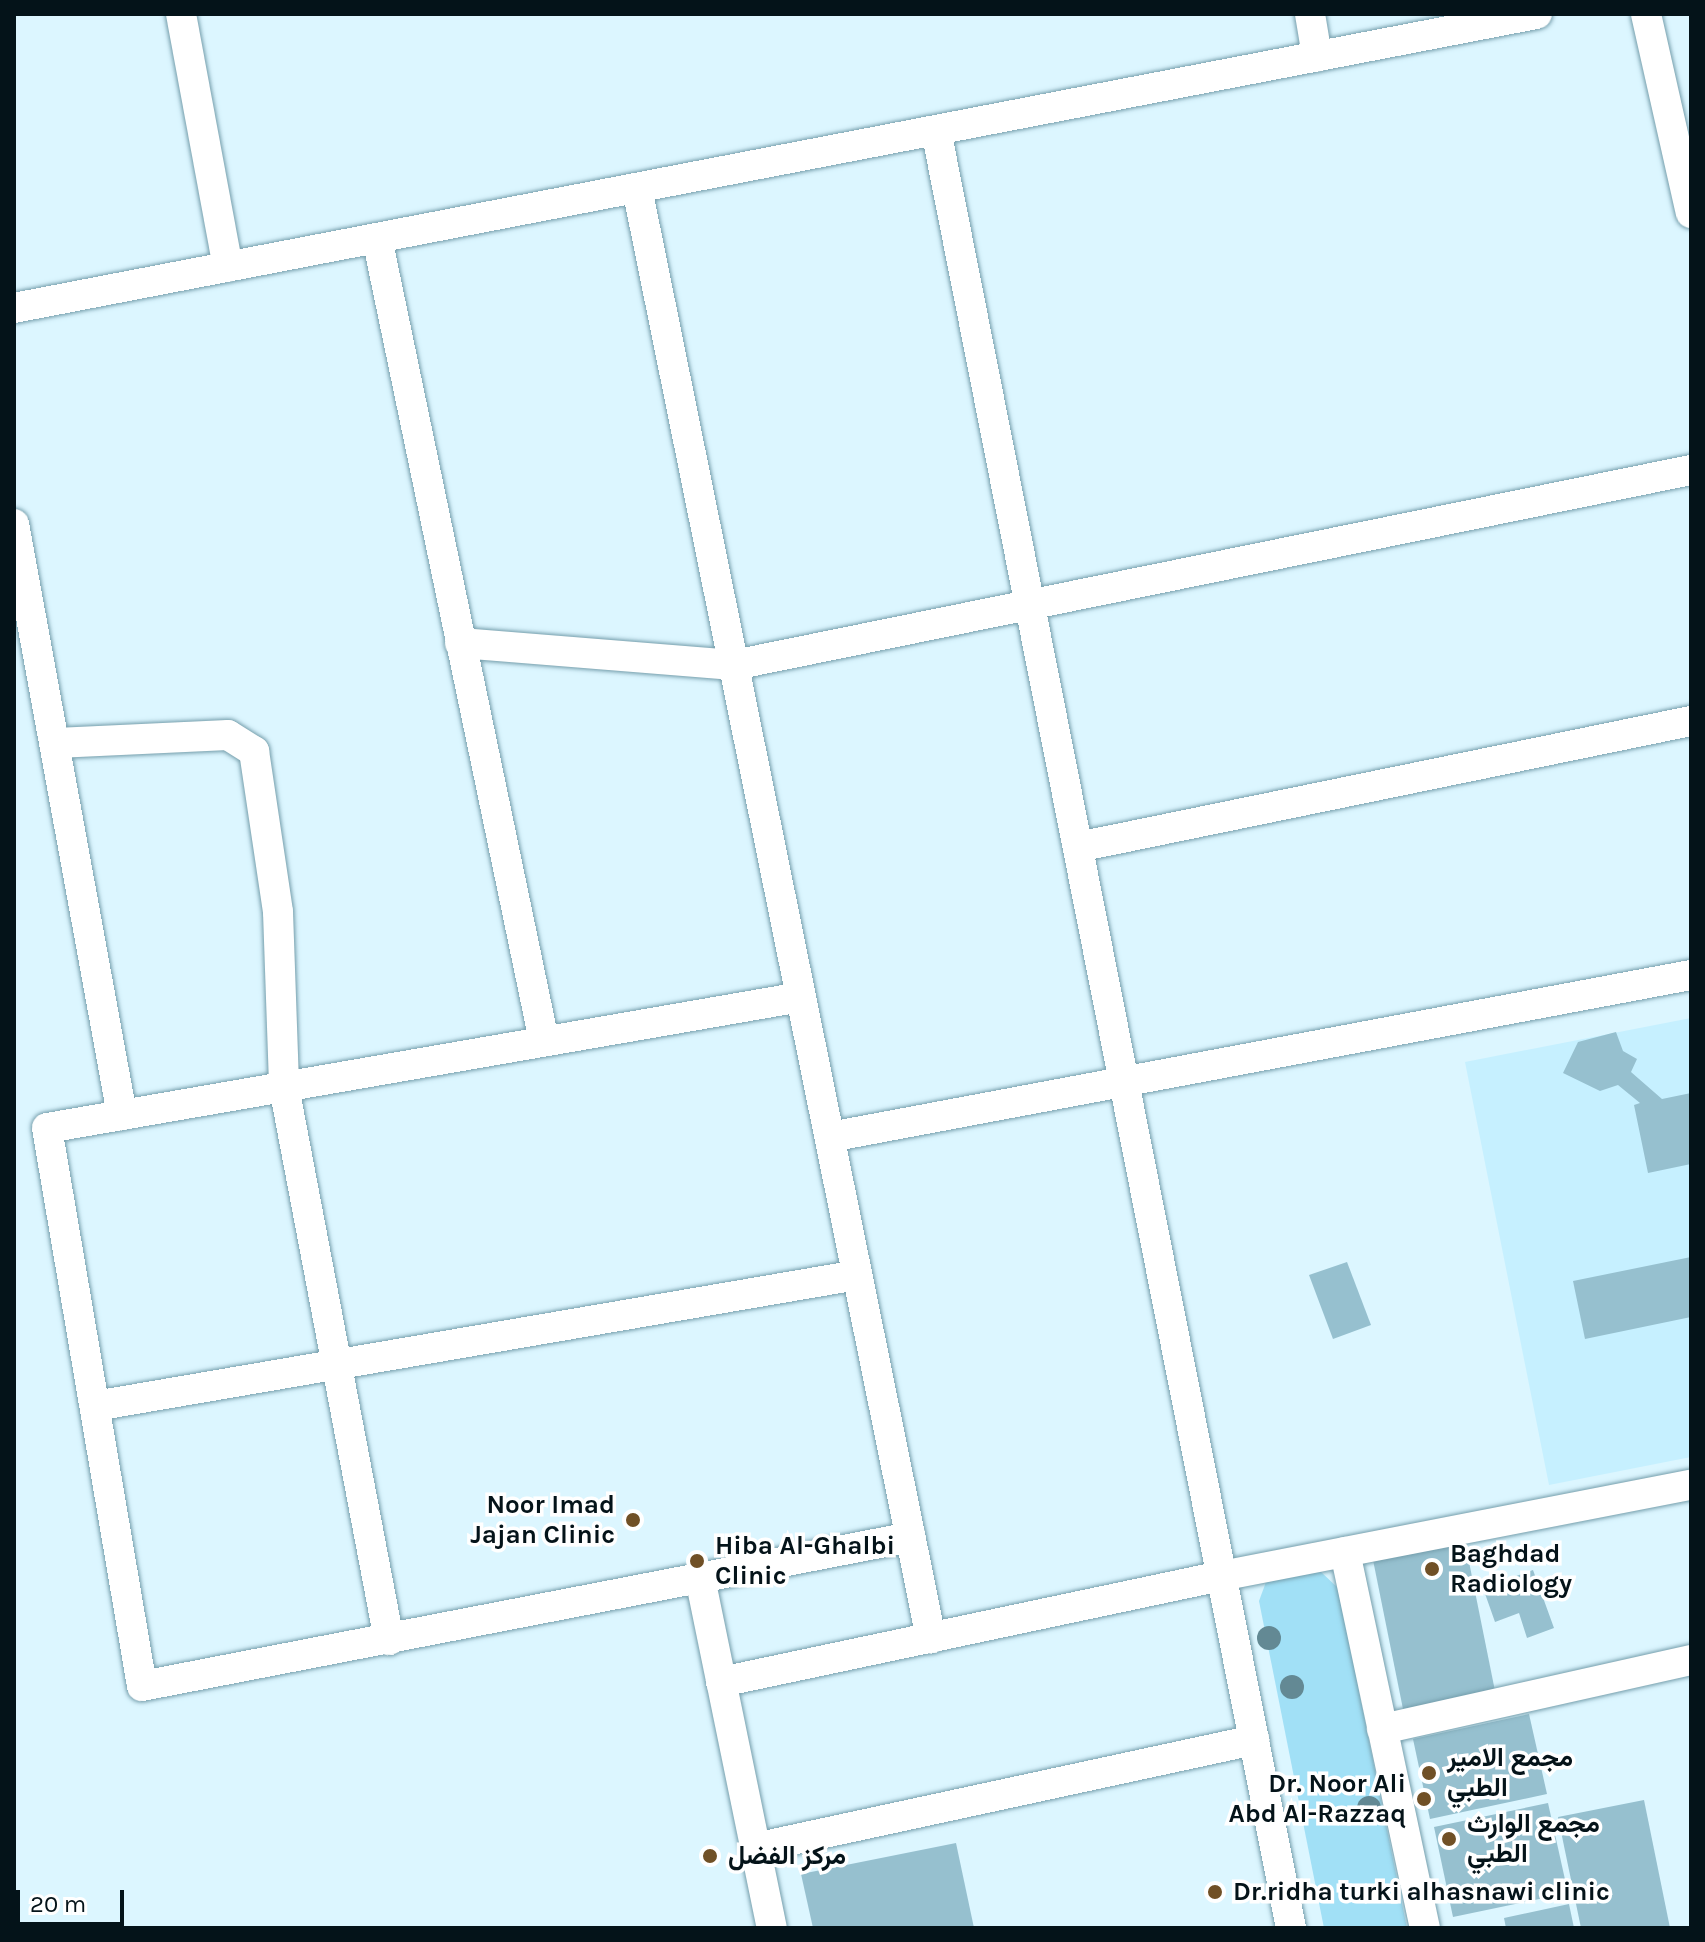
<!DOCTYPE html>
<html>
<head>
<meta charset="utf-8">
<style>
	body { margin:0 }
	#map { position:relative; width:1705px; height:1942px; overflow:hidden; background:#dcf6ff; font-family:Karla,Vazirmatn,sans-serif }
	div>[style] { position:absolute }
	.built>* { inset:0; background:#c6f0ff }
	.green>* { inset:0; background:#a1e0f6 }
	.building>* { inset:0; background:#96c0cf }
	.roads { filter:drop-shadow(0 0 2px #759eac) drop-shadow(0 0 2px #759eac) }
	.street>* { height:30px; margin:-15px; padding:0 15px; transform-origin:15px; border-radius:15px; background:#fff }
	.trees>* { width:24px; height:24px; margin:-12px; border-radius:50%; background:#638994 }
	.dots>* { width:22px; height:22px; translate:-50% -50%; box-sizing:border-box; border:4px solid #fff; border-radius:50% }
	span { translate:-50% -50%; white-space:nowrap; text-align:center; line-height:1.15; -webkit-text-stroke:7px #fff; paint-order:stroke }
	.poi-label { font-size:26px; color:#041319; font-weight:700 }
	.right { translate:-100% -50%; text-align:right }
	.left { translate:0 -50%; text-align:left }
	.frame { position:absolute; inset:0; border:16px solid #041319; pointer-events:none }
	.scale { position:absolute; left:16px; top:1890px; width:108px; height:36px; box-sizing:border-box; border:4px solid #041319; border-top:0; padding-left:10px; font-size:24px; line-height:28px; white-space:nowrap; color:#041319; -webkit-text-stroke:6px #fff; paint-order:stroke }
</style>
</head>
<body>
<div id="map">
	<div class="built">
		<i style="clip-path:polygon(1691px 1018px,1691px 1457px,1549px 1485px,1465px 1062px)"></i>
	</div>
	<div class="green">
		<i style="clip-path:polygon(1320px 1571px,1338px 1588px,1407px 1928px,1324px 1928px,1259px 1601px,1266px 1582px)"></i>
	</div>
	<div class="building">
		<i style="clip-path:polygon(1616px 1032px,1623px 1051px,1637px 1059px,1631px 1072px,1662px 1099px,1691px 1093px,1691px 1164px,1648px 1173px,1634px 1105px,1640px 1103px,1618px 1085px,1600px 1091px,1563px 1073px,1578px 1042px)"></i>
		<i style="clip-path:polygon(1691px 1257px,1691px 1317px,1585px 1339px,1573px 1281px)"></i>
		<i style="clip-path:polygon(1347px 1262px,1371px 1325px,1333px 1339px,1309px 1275px)"></i>
		<i style="clip-path:polygon(1464px 1537px,1495px 1691px,1403px 1709px,1372px 1555px)"></i>
		<i style="clip-path:polygon(1533px 1570px,1554px 1628px,1527px 1638px,1519px 1613px,1495px 1622px,1483px 1588px)"></i>
		<i style="clip-path:polygon(1529px 1714px,1547px 1794px,1430px 1819px,1413px 1739px)"></i>
		<i style="clip-path:polygon(1644px 1800px,1670px 1928px,1581px 1928px,1558px 1817px)"></i>
		<i style="clip-path:polygon(1548px 1803px,1568px 1893px,1453px 1917px,1434px 1827px)"></i>
		<i style="clip-path:polygon(956px 1843px,974px 1928px,813px 1928px,801px 1874px)"></i>
		<i style="clip-path:polygon(1569px 1904px,1574px 1928px,1506px 1928px,1504px 1918px)"></i>
	</div>
	<div class="roads">
		<div class="street">
			<i style="left:181px;top:14px;width:257px;rotate:79.5deg"></i>
			<i style="left:1310px;top:14px;width:43px;rotate:80.5deg"></i>
			<i style="left:1646px;top:14px;width:204px;rotate:77.3deg"></i>
			<i style="left:936px;top:130px;width:1833px;rotate:78.83deg"></i>
			<i style="left:637px;top:188px;width:1480px;rotate:78.54deg"></i>
			<i style="left:377px;top:238px;width:820px;rotate:78.25deg"></i>
			<i style="left:14px;top:308px;width:1551px;rotate:-10.93deg"></i>
			<i style="left:14px;top:524px;width:601px;rotate:79.64deg"></i>
			<i style="left:460px;top:643px;width:275px;rotate:4.6deg"></i>
			<i style="left:734px;top:665px;width:977px;rotate:-11.52deg"></i>
			<i style="left:56px;top:743px;width:172px;rotate:-2.7deg"></i>
			<i style="left:228px;top:735px;width:31px;rotate:32deg"></i>
			<i style="left:254px;top:751px;width:163px;rotate:81.5deg"></i>
			<i style="left:278px;top:912px;width:175px;rotate:88deg"></i>
			<i style="left:284px;top:1087px;width:563px;rotate:79.25deg"></i>
			<i style="left:1078px;top:847px;width:626px;rotate:-11.62deg"></i>
			<i style="left:801px;top:997px;width:765px;rotate:170.14deg"></i>
			<i style="left:47px;top:1128px;width:566px;rotate:80.34deg"></i>
			<i style="left:142px;top:1686px;width:783px;rotate:-10.97deg"></i>
			<i style="left:830px;top:1137px;width:876px;rotate:-10.66deg"></i>
			<i style="left:95px;top:1406px;width:773px;rotate:-9.75deg"></i>
			<i style="left:1345px;top:1552px;width:384px;rotate:78deg"></i>
			<i style="left:700px;top:1578px;width:357px;rotate:78.4deg"></i>
			<i style="left:721px;top:1682px;width:511px;rotate:-11.97deg"></i>
			<i style="left:1221px;top:1576px;width:479px;rotate:-11deg"></i>
			<i style="left:1382px;top:1729px;width:317px;rotate:-12.6deg"></i>
			<i style="left:755px;top:1848px;width:511px;rotate:-12.21deg"></i>
		</div>
	</div>
	<div class="trees">
		<i style="left:1269px;top:1638px"></i>
		<i style="left:1292px;top:1687px"></i>
		<i style="left:1369px;top:1808px"></i>
	</div>
	<div class="dots">
		<i style="left:633px;top:1520px;background:#705026"></i>
		<i style="left:697px;top:1561px;background:#705026"></i>
		<i style="left:1432px;top:1569px;background:#705026"></i>
		<i style="left:1429px;top:1773px;background:#705026"></i>
		<i style="left:1424px;top:1799px;background:#705026"></i>
		<i style="left:1449px;top:1839px;background:#705026"></i>
		<i style="left:710px;top:1856px;background:#705026"></i>
		<i style="left:1215px;top:1892px;background:#705026"></i>
	</div>
	<div class="poi-label">
		<span class="right" style="left:615px;top:1520px">Noor Imad<br>Jajan Clinic</span>
		<span class="left" style="left:715px;top:1561px">Hiba Al-Ghalbi<br>Clinic</span>
		<span class="left" style="left:1450px;top:1569px">Baghdad<br>Radiology</span>
		<span class="left" style="left:1447px;top:1773px">مجمع الامير<br>الطبي</span>
		<span class="right" style="left:1406px;top:1799px">Dr. Noor Ali<br>Abd Al-Razzaq</span>
		<span class="left" style="left:1467px;top:1839px">مجمع الوارث<br>الطبي</span>
		<span class="left" style="left:728px;top:1856px">مركز الفضل</span>
		<span class="left" style="left:1233px;top:1892px">Dr.ridha turki alhasnawi clinic</span>
	</div>
	<div class="frame"></div>
	<div class="scale">20 m</div>
</div>
</body>
</html>
